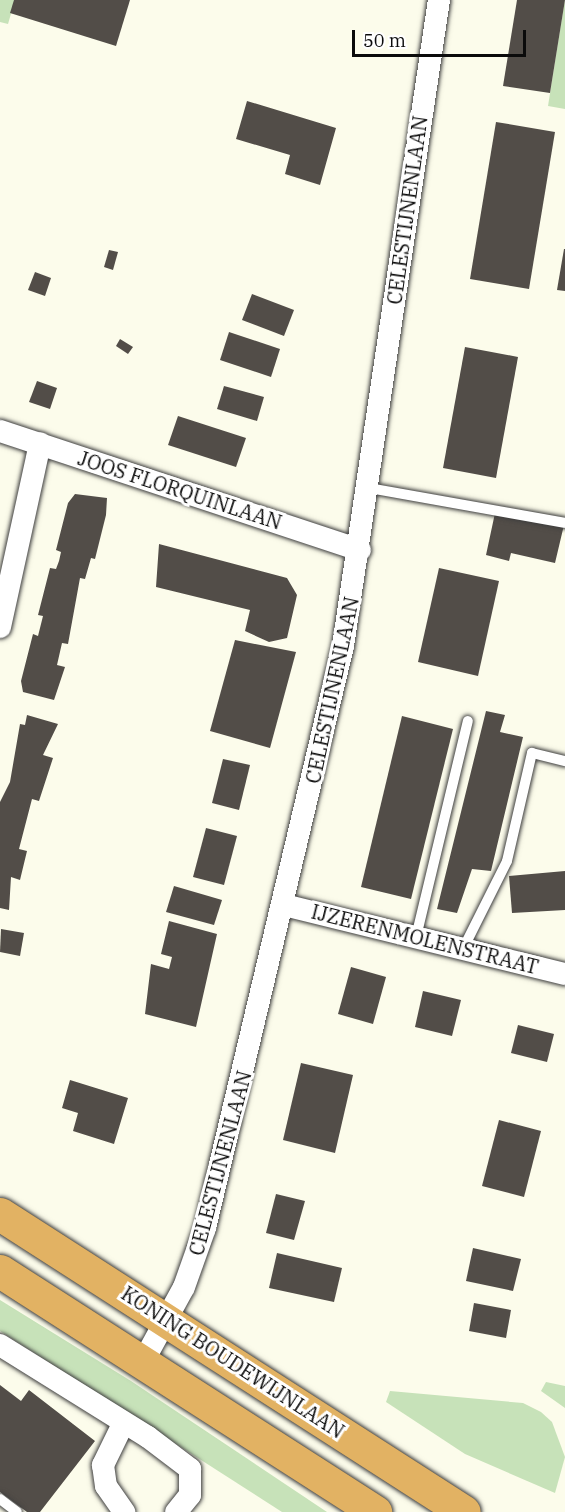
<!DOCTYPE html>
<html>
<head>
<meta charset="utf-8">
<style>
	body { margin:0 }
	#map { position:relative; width:565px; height:1512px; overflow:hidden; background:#fcfceb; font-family:"IBM Plex Serif",serif }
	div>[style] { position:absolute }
	.green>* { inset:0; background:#c7e2b9 }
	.building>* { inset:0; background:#524d48 }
	.roads { filter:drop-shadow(0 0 2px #3e3e3e) drop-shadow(0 0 2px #3e3e3e) }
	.lane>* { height:10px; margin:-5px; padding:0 5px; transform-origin:5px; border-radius:5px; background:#fff }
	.street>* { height:22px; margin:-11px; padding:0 11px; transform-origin:11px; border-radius:11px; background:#fff }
	.highway>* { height:33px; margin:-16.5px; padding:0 16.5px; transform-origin:16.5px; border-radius:16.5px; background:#e2b263 }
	span { translate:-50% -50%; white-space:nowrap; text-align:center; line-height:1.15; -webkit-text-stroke:6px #fff; paint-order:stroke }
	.street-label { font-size:20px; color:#0b0b0b }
	.scale { position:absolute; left:352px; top:30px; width:174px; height:27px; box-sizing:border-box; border:3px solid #0b0b0b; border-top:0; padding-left:8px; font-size:18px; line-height:21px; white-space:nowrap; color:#0b0b0b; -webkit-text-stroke:4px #fff; paint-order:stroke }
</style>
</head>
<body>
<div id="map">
	<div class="green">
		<i style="clip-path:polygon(0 0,15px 0,8px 24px,0 22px)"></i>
		<i style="clip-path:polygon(565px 0,565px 109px,548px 106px)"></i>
		<i style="clip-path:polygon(0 1300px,131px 1381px,327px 1512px,282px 1512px,0 1331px)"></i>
		<i style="clip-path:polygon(546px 1382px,565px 1386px,565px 1408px,541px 1391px)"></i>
		<i style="clip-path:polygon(390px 1391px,523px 1403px,541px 1412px,552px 1422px,565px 1457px,555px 1493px,465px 1454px,386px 1402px)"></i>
	</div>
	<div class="building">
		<i style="clip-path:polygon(14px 0,130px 0,116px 46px,10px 13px)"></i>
		<i style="clip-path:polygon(517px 0,565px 0,550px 93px,503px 86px)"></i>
		<i style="clip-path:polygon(247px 101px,336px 128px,320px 185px,285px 174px,290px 155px,236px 139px)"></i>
		<i style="clip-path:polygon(496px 122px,555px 132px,529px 289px,470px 279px)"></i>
		<i style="clip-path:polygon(564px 249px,565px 249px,565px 291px,557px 290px)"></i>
		<i style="clip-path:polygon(109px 250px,118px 252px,113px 270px,104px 267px)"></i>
		<i style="clip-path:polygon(35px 272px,51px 278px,45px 296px,28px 290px)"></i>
		<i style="clip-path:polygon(252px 294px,294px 310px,284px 336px,242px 320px)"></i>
		<i style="clip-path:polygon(229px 332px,280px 349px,271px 377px,220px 360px)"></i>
		<i style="clip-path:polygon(120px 339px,133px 347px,128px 354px,116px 346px)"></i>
		<i style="clip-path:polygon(465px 347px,518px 357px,496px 478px,443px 468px)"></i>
		<i style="clip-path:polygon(37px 381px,57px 388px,50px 409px,29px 402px)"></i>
		<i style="clip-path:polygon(224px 386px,264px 397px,257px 421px,217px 409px)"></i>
		<i style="clip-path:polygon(178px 416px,246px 438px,236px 467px,168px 445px)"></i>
		<i style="clip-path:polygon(75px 494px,107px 498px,106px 515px,95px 559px,91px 558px,85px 579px,80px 578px,68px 644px,62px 643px,57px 665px,65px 667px,54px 700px,23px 692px,21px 681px,33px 634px,38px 636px,43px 616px,38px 615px,50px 568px,56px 569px,59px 561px,61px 552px,56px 550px,68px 503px)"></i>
		<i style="clip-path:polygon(495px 513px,564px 525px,555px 563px,511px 553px,509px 561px,486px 555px)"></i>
		<i style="clip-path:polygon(159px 544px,287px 578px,297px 595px,287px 638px,269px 642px,245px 631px,250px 610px,156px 587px)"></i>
		<i style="clip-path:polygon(439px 568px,499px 581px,478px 676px,418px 662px)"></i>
		<i style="clip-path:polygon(235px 640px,296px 652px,270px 748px,210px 731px)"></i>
		<i style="clip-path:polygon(486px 711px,505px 715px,500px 732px,523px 737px,491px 871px,472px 869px,457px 913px,437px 909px)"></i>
		<i style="clip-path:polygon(27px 715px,58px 724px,43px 755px,53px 758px,39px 801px,32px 799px,19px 849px,27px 851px,20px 880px,11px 877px,9px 910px,0 908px,0 802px,10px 782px,20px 724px,25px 725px)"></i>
		<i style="clip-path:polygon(402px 716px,453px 729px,411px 899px,361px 887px)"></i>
		<i style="clip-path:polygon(223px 759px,250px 765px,239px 810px,212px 803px)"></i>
		<i style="clip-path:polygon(206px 828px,237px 836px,224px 885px,193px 877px)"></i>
		<i style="clip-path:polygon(565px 871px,565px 910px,512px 913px,509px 876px)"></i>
		<i style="clip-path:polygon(174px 886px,222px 900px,214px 925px,166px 912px)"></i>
		<i style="clip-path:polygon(169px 921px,217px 934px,196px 1027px,145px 1014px,151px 964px,169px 969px,172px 957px,161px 954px)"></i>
		<i style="clip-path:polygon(1px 929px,24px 933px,20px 956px,0 952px)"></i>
		<i style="clip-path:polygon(351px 967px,386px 977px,373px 1024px,338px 1014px)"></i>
		<i style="clip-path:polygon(423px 991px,461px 1000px,452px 1036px,415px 1027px)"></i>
		<i style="clip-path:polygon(518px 1025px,554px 1034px,547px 1062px,511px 1053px)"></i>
		<i style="clip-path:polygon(301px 1063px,353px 1075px,335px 1153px,283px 1140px)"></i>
		<i style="clip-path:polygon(70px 1080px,128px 1098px,114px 1144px,73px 1131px,78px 1113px,62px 1108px)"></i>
		<i style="clip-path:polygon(499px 1120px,541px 1131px,524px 1197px,482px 1186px)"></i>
		<i style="clip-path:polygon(276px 1194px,305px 1201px,294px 1240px,266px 1233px)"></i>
		<i style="clip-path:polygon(473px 1248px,521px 1259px,513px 1291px,466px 1281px)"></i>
		<i style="clip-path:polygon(277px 1253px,342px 1268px,334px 1302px,269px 1288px)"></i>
		<i style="clip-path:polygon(474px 1303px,511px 1310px,506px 1338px,469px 1331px)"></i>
		<i style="clip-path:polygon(0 1385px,21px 1401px,29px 1390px,95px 1441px,40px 1512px,27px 1512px,0 1492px)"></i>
	</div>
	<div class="roads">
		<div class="lane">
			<i style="left:369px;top:488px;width:199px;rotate:10.1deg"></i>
			<i style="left:416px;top:937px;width:222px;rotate:-76.5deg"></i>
			<i style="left:463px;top:949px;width:98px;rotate:-63.4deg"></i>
			<i style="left:507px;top:861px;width:111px;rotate:-77deg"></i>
			<i style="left:532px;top:753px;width:34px;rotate:14deg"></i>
			<i style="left:0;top:1499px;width:21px;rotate:37deg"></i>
		</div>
		<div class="street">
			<i style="left:0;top:431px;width:379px;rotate:18.3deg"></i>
			<i style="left:0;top:627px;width:188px;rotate:-77.7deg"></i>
			<i style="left:284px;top:905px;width:289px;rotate:13.8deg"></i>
			<i style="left:0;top:1345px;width:174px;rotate:31.9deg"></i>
			<i style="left:148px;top:1437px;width:53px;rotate:37.3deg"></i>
			<i style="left:190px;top:1469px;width:26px;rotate:90deg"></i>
			<i style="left:190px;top:1495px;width:22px;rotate:129deg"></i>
			<i style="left:144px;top:1360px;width:83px;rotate:-61.3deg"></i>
			<i style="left:184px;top:1287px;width:63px;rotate:-70.4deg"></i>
			<i style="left:205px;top:1228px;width:598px;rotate:-76.66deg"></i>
			<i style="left:343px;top:646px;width:653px;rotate:-81.55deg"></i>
			<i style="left:123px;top:1424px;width:46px;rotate:116deg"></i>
			<i style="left:103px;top:1465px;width:21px;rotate:82deg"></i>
			<i style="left:106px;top:1486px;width:32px;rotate:55deg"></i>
		</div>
		<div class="highway">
			<i style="left:0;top:1214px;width:551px;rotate:32.71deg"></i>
			<i style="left:0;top:1271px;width:446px;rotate:32.7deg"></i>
		</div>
	</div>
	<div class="street-label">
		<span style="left:407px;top:210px;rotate:-82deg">CELESTIJNENLAAN</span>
		<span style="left:180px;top:490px;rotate:18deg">JOOS FLORQUINLAAN</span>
		<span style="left:332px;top:690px;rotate:-78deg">CELESTIJNENLAAN</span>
		<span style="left:425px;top:939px;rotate:14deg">IJZERENMOLENSTRAAT</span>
		<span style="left:220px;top:1163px;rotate:-75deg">CELESTIJNENLAAN</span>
		<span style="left:233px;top:1362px;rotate:33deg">KONING BOUDEWIJNLAAN</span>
	</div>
	<div class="scale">50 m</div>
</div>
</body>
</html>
